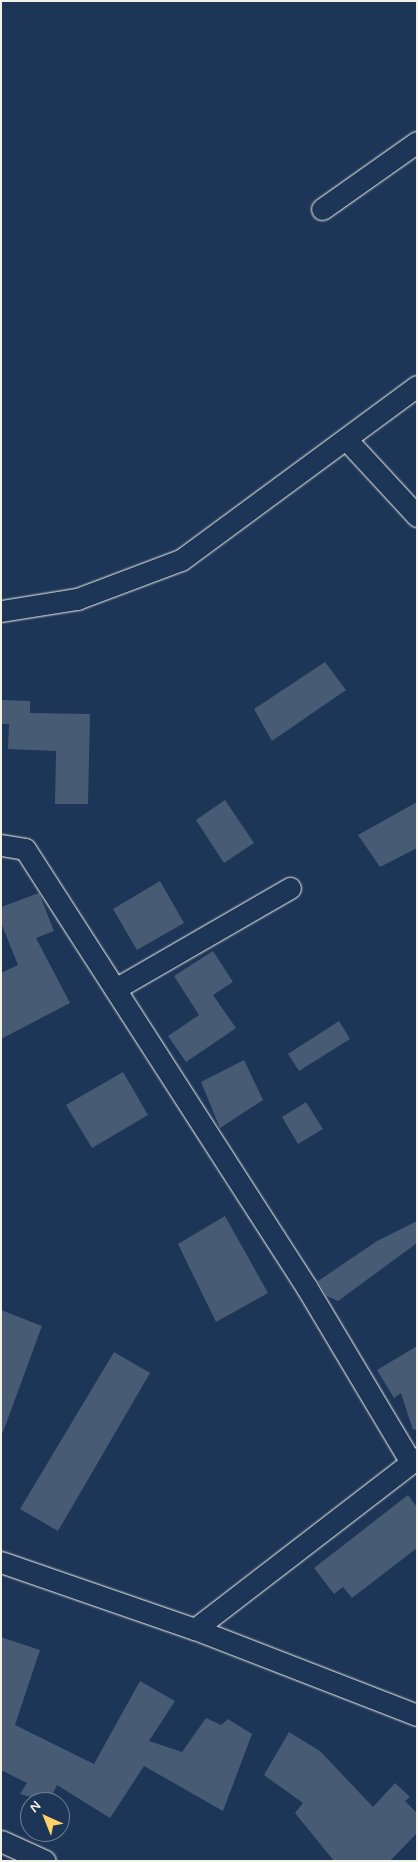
<!DOCTYPE html>
<html>
<head>
<meta charset="utf-8">
<style>
	body { margin:0 }
	#map { position:relative; width:418px; height:1862px; overflow:hidden; background:#1d3557; font-family:Mynerve,sans-serif }
	div>[style] { position:absolute }
	.building>* { inset:0; background:#485b74 }
	.roads { filter:drop-shadow(0 0 1px #f4f1e8) drop-shadow(0 0 1px #f4f1e8) }
	.minor>* { height:21px; margin:-10.5px; padding:0 10.5px; transform-origin:10.5px; border-radius:10.5px; background:#1d3557 }
	span { translate:-50% -50%; white-space:nowrap; text-align:center; line-height:1.15; -webkit-text-stroke:4px #1d3557; paint-order:stroke }
	.frame { position:absolute; inset:0; border:2px solid #f4f1e8; pointer-events:none }
	.north { position:absolute; left:20px; top:1792px; width:50px; height:50px; box-sizing:border-box; background:#1d3557; border:1px solid #738091; border-radius:50%; rotate:316deg; font-size:14px; font-weight:700; line-height:20px; text-align:center; color:#f4f1e8 }
	.north::after { content:''; display:block; margin:auto; width:18px; height:22px; background:#ffd166; clip-path:polygon(50% 0,100% 100%,50% 72%,0 100%) }
</style>
</head>
<body>
<div id="map">
	<div class="building">
		<i style="clip-path:polygon(325px 662px,346px 690px,272px 741px,254px 709px)"></i>
		<i style="clip-path:polygon(1px 700px,30px 701px,30px 713px,90px 714px,88px 804px,55px 804px,56px 751px,8px 749px,9px 724px,1px 724px)"></i>
		<i style="clip-path:polygon(225px 800px,254px 843px,224px 863px,196px 820px)"></i>
		<i style="clip-path:polygon(417px 802px,417px 848px,380px 867px,358px 835px)"></i>
		<i style="clip-path:polygon(160px 881px,184px 923px,137px 950px,113px 909px)"></i>
		<i style="clip-path:polygon(39px 893px,54px 931px,36px 938px,70px 1003px,1px 1039px,1px 973px,18px 965px,1px 923px,1px 907px)"></i>
		<i style="clip-path:polygon(213px 951px,233px 982px,213px 995px,236px 1028px,186px 1062px,168px 1036px,199px 1015px,174px 976px)"></i>
		<i style="clip-path:polygon(339px 1021px,350px 1039px,299px 1071px,288px 1054px)"></i>
		<i style="clip-path:polygon(244px 1060px,263px 1100px,220px 1128px,201px 1082px)"></i>
		<i style="clip-path:polygon(123px 1072px,148px 1115px,92px 1148px,66px 1105px)"></i>
		<i style="clip-path:polygon(306px 1102px,323px 1129px,298px 1144px,282px 1117px)"></i>
		<i style="clip-path:polygon(225px 1216px,268px 1293px,216px 1322px,178px 1244px)"></i>
		<i style="clip-path:polygon(417px 1221px,417px 1243px,338px 1301px,327px 1296px,318px 1281px,377px 1241px)"></i>
		<i style="clip-path:polygon(1px 1310px,42px 1326px,3px 1432px,1px 1431px)"></i>
		<i style="clip-path:polygon(417px 1346px,417px 1429px,413px 1430px,401px 1393px,394px 1398px,377px 1370px)"></i>
		<i style="clip-path:polygon(114px 1352px,150px 1373px,58px 1531px,20px 1509px)"></i>
		<i style="clip-path:polygon(408px 1495px,417px 1507px,417px 1548px,352px 1598px,343px 1587px,334px 1594px,314px 1568px)"></i>
		<i style="clip-path:polygon(1px 1637px,40px 1650px,15px 1725px,94px 1764px,140px 1681px,175px 1701px,149px 1741px,182px 1752px,206px 1718px,221px 1725px,228px 1719px,252px 1734px,223px 1811px,144px 1766px,110px 1818px,57px 1785px,49px 1802px,20px 1794px,27px 1783px,1px 1770px)"></i>
		<i style="clip-path:polygon(289px 1732px,320px 1751px,373px 1807px,395px 1783px,410px 1797px,405px 1801px,417px 1813px,417px 1833px,390px 1861px,334px 1861px,295px 1813px,303px 1803px,264px 1775px)"></i>
	</div>
	<div class="roads">
		<div class="minor">
			<i style="left:322px;top:209px;width:116px;rotate:-35.2deg"></i>
			<i style="left:346px;top:439px;width:105px;rotate:47.3deg"></i>
			<i style="left:1px;top:611px;width:77px;rotate:-9deg"></i>
			<i style="left:77px;top:599px;width:111px;rotate:-20.6deg"></i>
			<i style="left:181px;top:560px;width:293px;rotate:-36.4deg"></i>
			<i style="left:1px;top:845px;width:24px;rotate:9deg"></i>
			<i style="left:25px;top:849px;width:522px;rotate:57.28deg"></i>
			<i style="left:307px;top:1288px;width:201px;rotate:59.2deg"></i>
			<i style="left:115px;top:989px;width:202px;rotate:-30deg"></i>
			<i style="left:1px;top:1562px;width:205px;rotate:19.1deg"></i>
			<i style="left:195px;top:1629px;width:238px;rotate:21.2deg"></i>
			<i style="left:195px;top:1629px;width:280px;rotate:-37.6deg"></i>
			<i style="left:1px;top:1841px;width:48px;rotate:24.4deg"></i>
		</div>
	</div>
	<div class="frame"></div>
	<div class="north">N</div>
</div>
</body>
</html>
